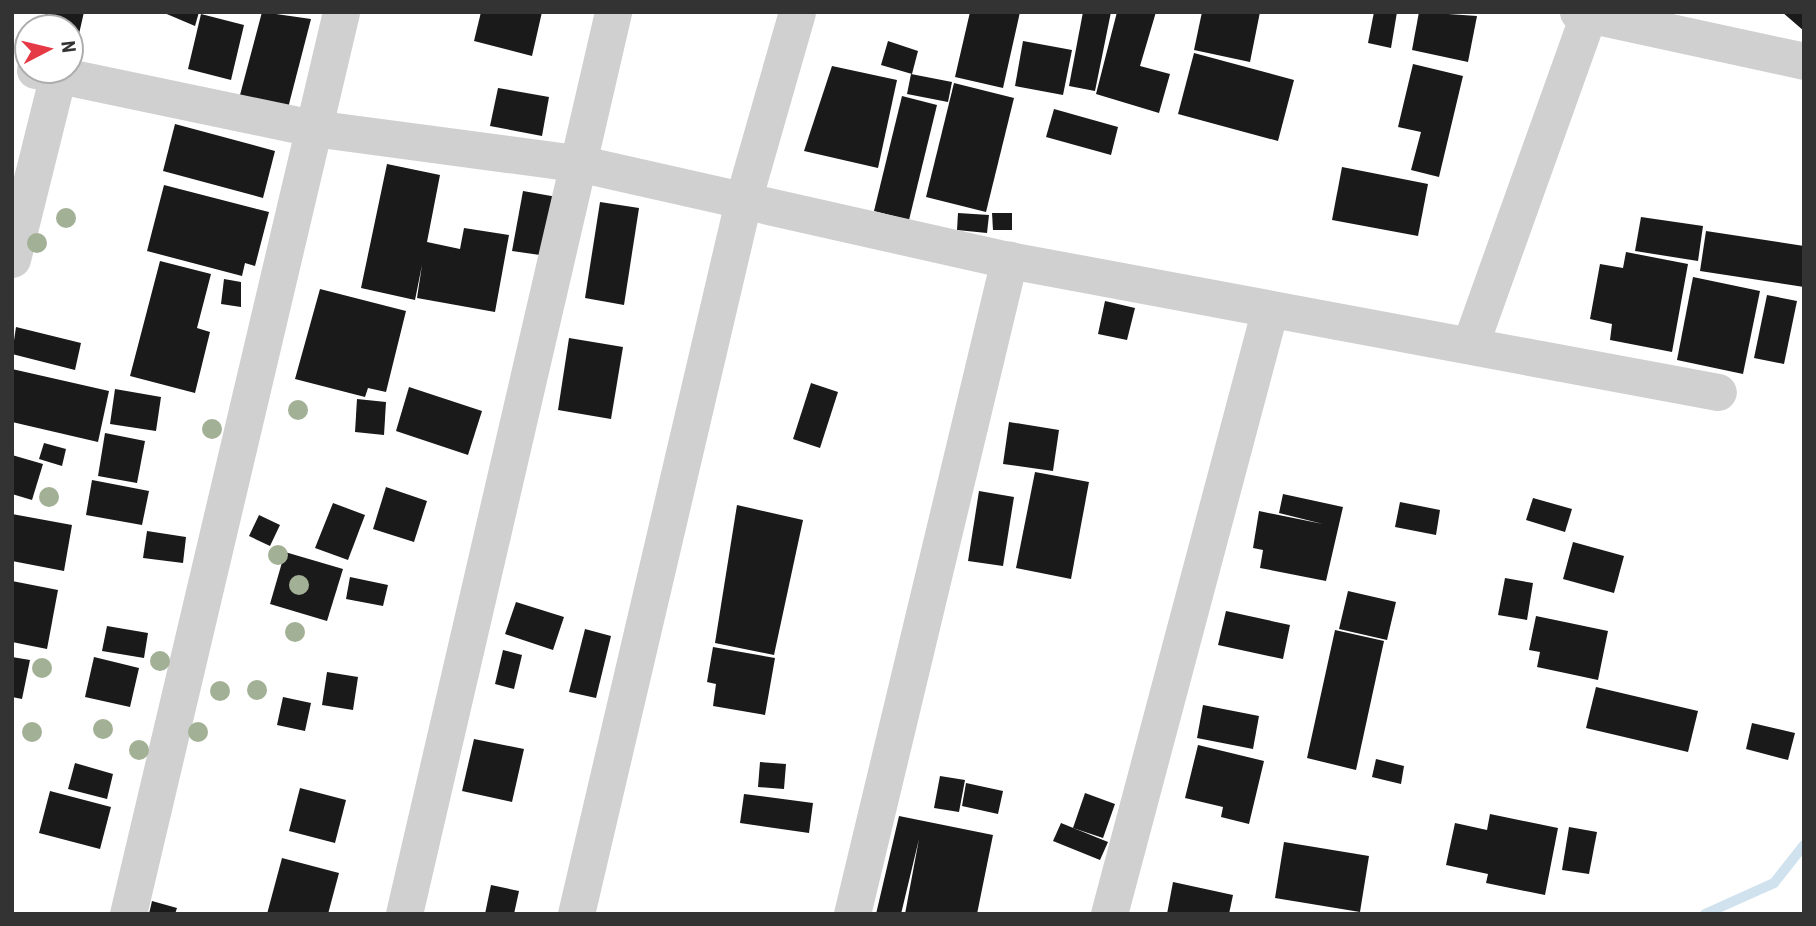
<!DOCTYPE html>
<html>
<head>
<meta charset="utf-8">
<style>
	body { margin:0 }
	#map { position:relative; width:1816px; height:926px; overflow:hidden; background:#fff; font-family:"Roboto Condensed",sans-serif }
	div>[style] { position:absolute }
	.stream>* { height:10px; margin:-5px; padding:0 5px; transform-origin:5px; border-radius:5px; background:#cfe2ee }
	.building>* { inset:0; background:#1a1a1a }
	.minor>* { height:37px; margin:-18.5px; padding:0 18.5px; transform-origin:18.5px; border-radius:18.5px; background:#d0d0d0 }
	.trees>* { width:20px; height:20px; margin:-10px; border-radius:50%; background:#a2b095 }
	span { translate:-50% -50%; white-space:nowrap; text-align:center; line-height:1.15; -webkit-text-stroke:7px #fff; paint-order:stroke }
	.frame { position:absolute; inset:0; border:14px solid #333; pointer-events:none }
	.north { position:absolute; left:14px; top:14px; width:70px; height:70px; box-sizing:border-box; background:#fff; border:2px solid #adadad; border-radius:50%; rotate:83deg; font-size:19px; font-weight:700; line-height:28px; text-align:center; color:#333 }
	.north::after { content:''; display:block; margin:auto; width:24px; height:32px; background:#e63946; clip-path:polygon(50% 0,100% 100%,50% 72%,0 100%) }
</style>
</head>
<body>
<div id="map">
	<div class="stream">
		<i style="left:1705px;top:914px;width:76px;rotate:-24.2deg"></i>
		<i style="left:1774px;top:883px;width:48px;rotate:-51.7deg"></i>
	</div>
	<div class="building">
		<i style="clip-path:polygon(46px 12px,84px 12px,74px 56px,70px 28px,42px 28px)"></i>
		<i style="clip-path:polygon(162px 12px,199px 12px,195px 26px)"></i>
		<i style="clip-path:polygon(262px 12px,311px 19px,288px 108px,240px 95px)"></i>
		<i style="clip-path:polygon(481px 12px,542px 12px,532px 56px,474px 41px)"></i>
		<i style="clip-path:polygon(970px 12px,1020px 12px,1003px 88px,955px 77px)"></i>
		<i style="clip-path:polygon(1083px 12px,1111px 12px,1095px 91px,1069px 86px)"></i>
		<i style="clip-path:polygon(1117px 12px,1156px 12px,1140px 66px,1170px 74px,1159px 113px,1096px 94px)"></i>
		<i style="clip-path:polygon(1202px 12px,1260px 12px,1250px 62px,1194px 50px)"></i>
		<i style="clip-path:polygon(1374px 12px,1397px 12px,1391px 48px,1368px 43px)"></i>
		<i style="clip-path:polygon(1419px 12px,1477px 16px,1468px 62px,1412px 50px)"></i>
		<i style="clip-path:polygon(1782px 12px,1804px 12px,1804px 31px)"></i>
		<i style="clip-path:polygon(201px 14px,244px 25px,231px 80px,188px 69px)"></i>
		<i style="clip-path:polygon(888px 41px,918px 51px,912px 74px,881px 65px)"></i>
		<i style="clip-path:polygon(1023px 41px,1072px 50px,1063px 95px,1015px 86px)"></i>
		<i style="clip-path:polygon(1194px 53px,1294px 80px,1278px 141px,1178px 114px)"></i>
		<i style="clip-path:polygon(1413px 64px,1463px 76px,1439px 177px,1411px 170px,1421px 132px,1398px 127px)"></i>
		<i style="clip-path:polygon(832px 66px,897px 80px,878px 168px,804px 151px)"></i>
		<i style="clip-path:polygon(911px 74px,952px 82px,948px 102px,907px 94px)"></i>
		<i style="clip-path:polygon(954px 83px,1014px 98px,986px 212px,926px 197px)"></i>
		<i style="clip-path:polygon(498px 88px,549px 97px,542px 136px,490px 126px)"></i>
		<i style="clip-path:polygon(902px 96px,937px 105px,909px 220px,874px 211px)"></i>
		<i style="clip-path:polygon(1054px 109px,1118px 127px,1111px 155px,1046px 137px)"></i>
		<i style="clip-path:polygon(175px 124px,275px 151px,263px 198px,163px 171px)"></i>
		<i style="clip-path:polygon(387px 164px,440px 175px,427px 242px,460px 249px,464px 228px,509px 235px,495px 312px,417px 298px,422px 265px,415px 300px,361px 288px)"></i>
		<i style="clip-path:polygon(1342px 167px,1428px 184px,1418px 236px,1332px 220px)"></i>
		<i style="clip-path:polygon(164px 185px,269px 212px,255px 266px,245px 263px,242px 276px,147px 251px)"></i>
		<i style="clip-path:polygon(523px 191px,557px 197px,547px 256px,512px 251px)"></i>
		<i style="clip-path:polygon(600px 202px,639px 208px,624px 305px,585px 298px)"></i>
		<i style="clip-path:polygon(958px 213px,989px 215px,987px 233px,957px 230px)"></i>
		<i style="clip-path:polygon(992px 213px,1012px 213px,1012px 230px,993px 230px)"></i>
		<i style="clip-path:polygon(1641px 217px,1703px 226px,1698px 261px,1635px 251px)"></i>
		<i style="clip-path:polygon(1706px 231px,1804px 246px,1804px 287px,1700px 271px)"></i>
		<i style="clip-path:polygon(1626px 252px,1688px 264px,1672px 352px,1610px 340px,1612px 324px,1590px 319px,1600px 264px,1623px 268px)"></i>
		<i style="clip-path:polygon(160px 261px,211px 274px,197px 328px,210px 332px,195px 393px,130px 376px)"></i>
		<i style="clip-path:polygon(1693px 277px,1760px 291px,1743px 374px,1677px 360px)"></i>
		<i style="clip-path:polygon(224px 279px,241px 282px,241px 307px,221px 304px)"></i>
		<i style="clip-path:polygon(320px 289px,406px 311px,386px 392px,368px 388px,365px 397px,295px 379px)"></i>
		<i style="clip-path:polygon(1767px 295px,1797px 301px,1784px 364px,1754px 358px)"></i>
		<i style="clip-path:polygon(1105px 301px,1135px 308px,1127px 340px,1098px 334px)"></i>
		<i style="clip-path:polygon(16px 327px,81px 343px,75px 370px,12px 354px)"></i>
		<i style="clip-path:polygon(569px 338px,623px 347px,611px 419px,558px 410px)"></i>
		<i style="clip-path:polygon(12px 369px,109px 391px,98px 442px,12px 422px)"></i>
		<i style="clip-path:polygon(811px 383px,838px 392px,820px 448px,793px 439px)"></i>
		<i style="clip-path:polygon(409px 387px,482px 411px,468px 455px,396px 431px)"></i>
		<i style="clip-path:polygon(115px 389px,161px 397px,156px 431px,110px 424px)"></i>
		<i style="clip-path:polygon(357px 399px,386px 402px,384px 435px,355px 432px)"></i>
		<i style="clip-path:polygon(1009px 422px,1059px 430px,1053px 471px,1003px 464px)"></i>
		<i style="clip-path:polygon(105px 433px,145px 441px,137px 483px,98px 476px)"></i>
		<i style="clip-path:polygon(44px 443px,66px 449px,62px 466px,39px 459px)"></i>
		<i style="clip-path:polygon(12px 455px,43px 464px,32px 500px,12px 494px)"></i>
		<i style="clip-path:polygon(1035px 472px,1089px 482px,1071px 579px,1016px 568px)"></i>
		<i style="clip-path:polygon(92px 480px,149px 491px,142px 525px,86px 515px)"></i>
		<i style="clip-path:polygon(386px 487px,427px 501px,414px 542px,373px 529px)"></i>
		<i style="clip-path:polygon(979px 491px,1014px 497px,1003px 566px,968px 561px)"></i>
		<i style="clip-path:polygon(1283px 494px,1343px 507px,1326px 581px,1260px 568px,1263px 550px,1253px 548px,1259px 511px,1323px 524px,1279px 513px)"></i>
		<i style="clip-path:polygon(1533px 498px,1572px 509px,1565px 532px,1526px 520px)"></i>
		<i style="clip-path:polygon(1400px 502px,1440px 510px,1436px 535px,1395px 527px)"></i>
		<i style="clip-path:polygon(333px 503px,365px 515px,348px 560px,315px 548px)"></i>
		<i style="clip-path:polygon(737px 505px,803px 520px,774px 655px,715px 643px)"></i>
		<i style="clip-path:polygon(12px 514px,72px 525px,64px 571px,12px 561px)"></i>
		<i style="clip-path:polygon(259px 515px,280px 525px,270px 546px,249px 536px)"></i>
		<i style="clip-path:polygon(147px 531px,186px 537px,183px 563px,143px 558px)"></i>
		<i style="clip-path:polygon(1573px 542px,1624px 556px,1614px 593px,1563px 579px)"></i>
		<i style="clip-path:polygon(285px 552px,343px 569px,327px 621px,270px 604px)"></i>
		<i style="clip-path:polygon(350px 577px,388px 585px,383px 606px,346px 599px)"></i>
		<i style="clip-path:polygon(1505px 578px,1533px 583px,1527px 620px,1498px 615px)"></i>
		<i style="clip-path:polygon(12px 581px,58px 590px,47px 649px,12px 642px)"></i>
		<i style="clip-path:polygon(1348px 591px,1396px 602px,1387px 640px,1339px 629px)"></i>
		<i style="clip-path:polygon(516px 602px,564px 617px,553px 650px,505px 634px)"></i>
		<i style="clip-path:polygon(1226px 611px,1290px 625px,1283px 659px,1218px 645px)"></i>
		<i style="clip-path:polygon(1536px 616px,1608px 631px,1598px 680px,1537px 667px,1540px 652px,1529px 650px)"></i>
		<i style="clip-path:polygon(107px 626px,148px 633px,144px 658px,102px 651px)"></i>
		<i style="clip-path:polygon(585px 629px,611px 636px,596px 698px,569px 692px)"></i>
		<i style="clip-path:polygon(1335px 630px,1384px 641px,1356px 770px,1307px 758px)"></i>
		<i style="clip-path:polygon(713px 647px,775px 658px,765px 715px,713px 706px,716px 684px,707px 682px)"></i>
		<i style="clip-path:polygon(503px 650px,522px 655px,514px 689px,495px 684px)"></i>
		<i style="clip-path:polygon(12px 657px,30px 660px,22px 699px,12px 697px)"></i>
		<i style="clip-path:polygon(94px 657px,139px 668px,130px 707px,85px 697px)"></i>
		<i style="clip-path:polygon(327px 672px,358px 677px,353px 710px,322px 705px)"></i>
		<i style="clip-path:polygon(1596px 687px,1698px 711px,1688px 752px,1586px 728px)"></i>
		<i style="clip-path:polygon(283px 697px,311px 703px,305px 731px,277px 725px)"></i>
		<i style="clip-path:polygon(1203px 705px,1259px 716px,1253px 749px,1197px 738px)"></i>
		<i style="clip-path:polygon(1752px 723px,1795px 733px,1788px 760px,1746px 749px)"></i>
		<i style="clip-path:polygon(474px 739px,524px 749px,512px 802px,462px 791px)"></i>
		<i style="clip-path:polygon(1198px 745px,1264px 761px,1249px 824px,1221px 817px,1223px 807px,1185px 798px)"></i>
		<i style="clip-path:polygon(1376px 759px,1404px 766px,1401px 784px,1372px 777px)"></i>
		<i style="clip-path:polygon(760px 762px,786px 764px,784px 789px,758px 787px)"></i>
		<i style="clip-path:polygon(75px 763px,113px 774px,107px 799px,68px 789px)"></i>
		<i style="clip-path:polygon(940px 776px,965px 780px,959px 812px,934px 808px)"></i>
		<i style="clip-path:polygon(966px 783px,1003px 791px,998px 814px,962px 806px)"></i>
		<i style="clip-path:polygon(300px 788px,346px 800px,335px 843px,289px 831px)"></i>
		<i style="clip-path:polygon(50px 791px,111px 807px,100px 849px,39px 833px)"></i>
		<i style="clip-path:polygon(1085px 793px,1115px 804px,1103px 838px,1073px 828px)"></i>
		<i style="clip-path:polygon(744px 794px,813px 803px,809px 833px,740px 823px)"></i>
		<i style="clip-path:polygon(1490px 814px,1558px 828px,1545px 895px,1486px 883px,1488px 874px,1446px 865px,1455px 823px,1487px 830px)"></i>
		<i style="clip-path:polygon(899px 816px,993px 835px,977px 914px,905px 914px,919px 839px,901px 914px,876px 914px)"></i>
		<i style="clip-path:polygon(1061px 823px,1108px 842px,1100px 860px,1053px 841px)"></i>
		<i style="clip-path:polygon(1569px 827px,1597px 832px,1589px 874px,1562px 870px)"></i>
		<i style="clip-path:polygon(1284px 842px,1369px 856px,1360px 912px,1275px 898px)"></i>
		<i style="clip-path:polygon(282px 858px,339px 873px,328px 914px,267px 914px)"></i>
		<i style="clip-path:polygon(1173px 882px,1233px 895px,1229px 914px,1167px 914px)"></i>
		<i style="clip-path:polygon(491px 885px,519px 891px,514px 914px,485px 914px)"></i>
		<i style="clip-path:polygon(152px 901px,177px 908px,175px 914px,149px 914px)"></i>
	</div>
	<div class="minor">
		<i style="left:1578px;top:12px;width:231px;rotate:12.2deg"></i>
		<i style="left:35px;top:70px;width:284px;rotate:11.8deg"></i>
		<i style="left:313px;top:128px;width:271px;rotate:7.6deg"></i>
		<i style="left:582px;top:164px;width:438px;rotate:12.7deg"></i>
		<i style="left:1009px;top:260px;width:721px;rotate:10.55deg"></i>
		<i style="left:12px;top:259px;width:190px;rotate:-76deg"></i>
		<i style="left:1470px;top:345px;width:354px;rotate:-70.3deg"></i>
		<i style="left:128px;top:914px;width:927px;rotate:-76.71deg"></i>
		<i style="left:404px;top:914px;width:926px;rotate:-76.95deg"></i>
		<i style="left:576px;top:914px;width:736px;rotate:-76.81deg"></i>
		<i style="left:744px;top:197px;width:192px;rotate:-74deg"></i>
		<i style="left:852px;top:914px;width:673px;rotate:-76.5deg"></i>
		<i style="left:1109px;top:914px;width:626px;rotate:-75.1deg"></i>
	</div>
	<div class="trees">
		<i style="left:66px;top:218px"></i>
		<i style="left:37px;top:243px"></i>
		<i style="left:298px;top:410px"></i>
		<i style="left:212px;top:429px"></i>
		<i style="left:49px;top:497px"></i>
		<i style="left:278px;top:555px"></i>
		<i style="left:299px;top:585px"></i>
		<i style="left:295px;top:632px"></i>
		<i style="left:160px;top:661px"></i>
		<i style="left:42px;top:668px"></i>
		<i style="left:257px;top:690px"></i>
		<i style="left:220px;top:691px"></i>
		<i style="left:103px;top:729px"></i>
		<i style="left:32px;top:732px"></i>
		<i style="left:198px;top:732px"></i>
		<i style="left:139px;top:750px"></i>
	</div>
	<div class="frame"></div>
	<div class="north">N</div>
</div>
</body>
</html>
